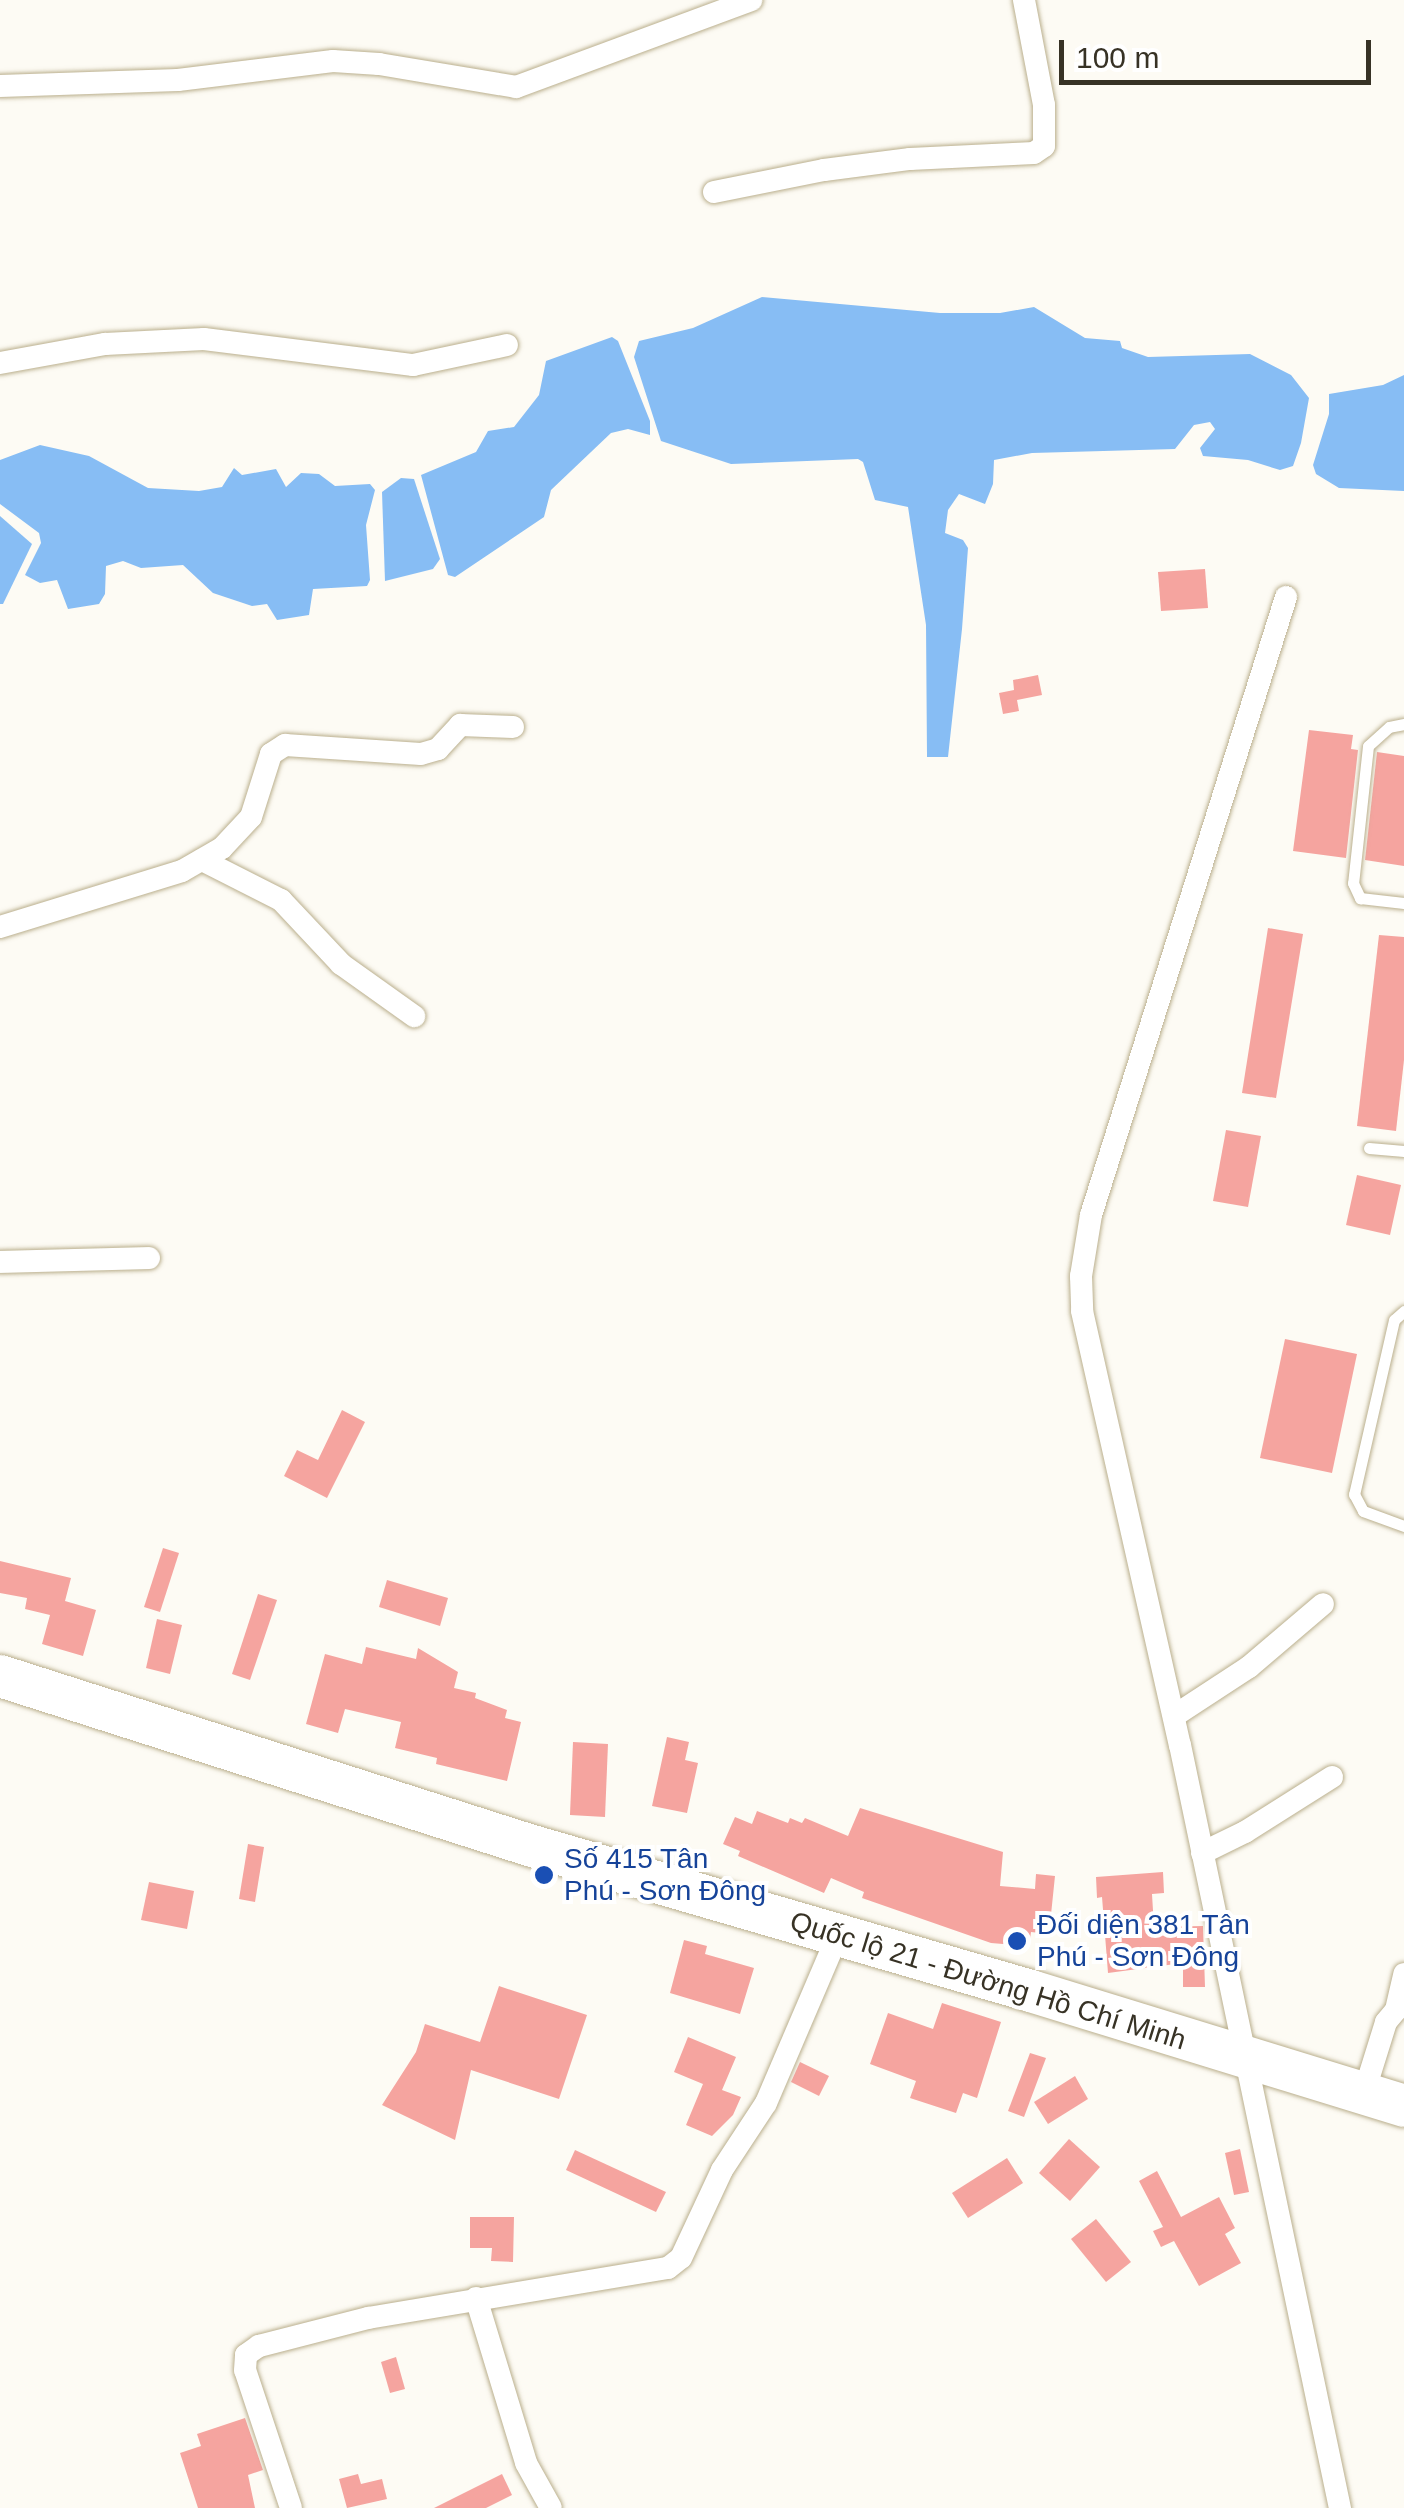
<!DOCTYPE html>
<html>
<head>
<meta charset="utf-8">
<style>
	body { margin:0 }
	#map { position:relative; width:1404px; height:2508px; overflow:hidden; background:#fdfbf4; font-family:Helvetica,sans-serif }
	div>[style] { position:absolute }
	.water>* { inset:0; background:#87bdf4 }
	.building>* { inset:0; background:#f5a49f }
	.roads { filter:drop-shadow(0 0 2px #baaf8d) drop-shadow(0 0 2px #baaf8d) }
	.lane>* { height:11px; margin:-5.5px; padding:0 5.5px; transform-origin:5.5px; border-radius:5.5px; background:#fff }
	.street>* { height:22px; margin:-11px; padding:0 11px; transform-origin:11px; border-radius:11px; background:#fff }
	.highway>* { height:42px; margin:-21px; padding:0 21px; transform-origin:21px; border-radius:21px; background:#fff }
	.dots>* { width:28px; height:28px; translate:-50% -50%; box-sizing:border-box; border:5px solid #fff; border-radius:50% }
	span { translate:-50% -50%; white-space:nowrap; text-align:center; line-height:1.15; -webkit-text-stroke:8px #fff; paint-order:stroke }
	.transit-label { font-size:28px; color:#164399 }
	.left { translate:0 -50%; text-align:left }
	.street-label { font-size:28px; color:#373225 }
	.scale { position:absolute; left:1059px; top:40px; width:312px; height:45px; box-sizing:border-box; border:5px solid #373225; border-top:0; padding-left:12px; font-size:30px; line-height:35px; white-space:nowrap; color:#373225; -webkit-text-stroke:8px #fff; paint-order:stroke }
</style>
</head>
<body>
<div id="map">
	<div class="water">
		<i style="clip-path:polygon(762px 297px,940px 313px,1000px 313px,1034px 307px,1085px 338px,1120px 341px,1122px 348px,1148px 357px,1250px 354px,1291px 375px,1309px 398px,1301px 443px,1293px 466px,1280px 470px,1248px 460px,1203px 456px,1200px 448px,1215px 429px,1210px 422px,1194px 425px,1175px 449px,1032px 453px,994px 460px,993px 484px,985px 504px,959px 494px,948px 510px,945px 533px,963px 540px,968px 548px,962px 629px,948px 757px,927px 757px,926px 625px,908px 507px,875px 500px,863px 462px,858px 459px,731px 464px,661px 441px,634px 357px,639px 341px,693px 328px)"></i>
		<i style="clip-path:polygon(612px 337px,618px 341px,650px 421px,650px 435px,628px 429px,611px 433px,551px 490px,544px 517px,455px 577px,448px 575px,421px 475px,476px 452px,488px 431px,514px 427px,539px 395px,546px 361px)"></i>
		<i style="clip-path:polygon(1404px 375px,1404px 491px,1339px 488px,1316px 474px,1313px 465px,1329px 414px,1329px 394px,1383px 385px)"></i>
		<i style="clip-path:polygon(40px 445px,89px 456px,148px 488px,199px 491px,222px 487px,234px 468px,242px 475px,276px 469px,286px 487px,301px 473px,319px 474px,335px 486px,370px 484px,375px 490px,366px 525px,370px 580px,367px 586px,313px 589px,309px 615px,277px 620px,267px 604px,252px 606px,213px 593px,183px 565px,141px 568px,123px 561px,106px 566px,105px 594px,99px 604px,68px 609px,57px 580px,40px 583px,25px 575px,41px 543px,39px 533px,0 504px,0 460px)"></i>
		<i style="clip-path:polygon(401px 478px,414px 479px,440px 559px,433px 569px,385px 581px,382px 492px)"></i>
		<i style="clip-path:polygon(0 516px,32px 544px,3px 604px,0 604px)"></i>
	</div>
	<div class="building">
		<i style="clip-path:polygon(1205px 569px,1208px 608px,1161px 611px,1158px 572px)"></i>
		<i style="clip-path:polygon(1038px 675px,1042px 695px,1017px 700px,1019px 711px,1003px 714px,999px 693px,1014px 690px,1013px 680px)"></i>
		<i style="clip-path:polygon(1309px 730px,1353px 735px,1351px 749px,1358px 750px,1346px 858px,1293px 851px)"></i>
		<i style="clip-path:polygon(1377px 752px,1404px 756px,1404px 866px,1365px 860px)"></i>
		<i style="clip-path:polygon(1268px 928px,1303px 934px,1276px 1098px,1242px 1093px)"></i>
		<i style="clip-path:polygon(1379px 935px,1404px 937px,1404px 1060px,1396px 1131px,1357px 1126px)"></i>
		<i style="clip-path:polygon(1226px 1130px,1261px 1136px,1248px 1207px,1213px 1201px)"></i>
		<i style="clip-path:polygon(1357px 1175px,1401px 1185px,1390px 1235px,1346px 1225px)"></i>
		<i style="clip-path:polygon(1285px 1339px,1357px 1354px,1332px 1473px,1260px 1458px)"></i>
		<i style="clip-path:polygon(342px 1410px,365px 1422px,327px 1498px,284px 1476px,297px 1450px,318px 1460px)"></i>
		<i style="clip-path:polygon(163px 1548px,179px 1553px,160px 1612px,144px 1607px)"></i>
		<i style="clip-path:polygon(0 1561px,71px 1578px,65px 1601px,96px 1610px,83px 1656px,42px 1644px,50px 1615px,25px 1609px,27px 1598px,0 1593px)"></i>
		<i style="clip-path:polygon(387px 1580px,448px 1598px,440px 1626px,379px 1607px)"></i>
		<i style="clip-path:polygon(258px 1594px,277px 1600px,250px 1680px,232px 1674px)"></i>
		<i style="clip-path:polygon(157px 1619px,182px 1625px,170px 1674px,146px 1668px)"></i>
		<i style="clip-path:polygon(366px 1647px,416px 1659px,418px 1648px,458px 1672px,454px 1688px,476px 1693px,475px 1698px,507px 1710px,505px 1718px,521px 1722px,507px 1781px,436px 1764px,437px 1758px,395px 1748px,401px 1722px,345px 1709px,338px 1733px,306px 1724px,325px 1654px,362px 1664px)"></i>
		<i style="clip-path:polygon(667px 1737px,689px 1742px,685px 1760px,698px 1763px,687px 1813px,652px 1806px)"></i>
		<i style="clip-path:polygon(573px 1742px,608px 1744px,605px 1817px,570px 1815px)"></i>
		<i style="clip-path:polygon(860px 1808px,1003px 1852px,1000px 1886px,1035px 1889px,1036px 1874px,1055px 1876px,1049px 1934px,1031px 1932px,1029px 1946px,991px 1943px,862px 1898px,864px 1892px,831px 1878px,824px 1893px,738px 1856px,740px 1851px,723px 1844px,735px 1817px,752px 1824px,757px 1811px,788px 1823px,790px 1818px,802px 1823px,805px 1818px,848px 1836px)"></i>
		<i style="clip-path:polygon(248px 1844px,264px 1847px,255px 1902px,239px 1899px)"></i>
		<i style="clip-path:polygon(1163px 1872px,1164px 1893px,1152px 1894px,1154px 1927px,1203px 1926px,1205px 1987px,1183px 1987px,1183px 1963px,1108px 1973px,1102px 1897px,1097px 1898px,1096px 1877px)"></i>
		<i style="clip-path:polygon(149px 1882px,194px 1891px,187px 1929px,141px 1920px)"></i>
		<i style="clip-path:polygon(684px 1940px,707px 1946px,705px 1954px,754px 1968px,740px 2014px,670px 1993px)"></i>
		<i style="clip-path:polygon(499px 1986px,587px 2015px,559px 2099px,471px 2070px,455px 2140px,382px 2105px,416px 2052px,425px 2024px,480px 2042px)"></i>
		<i style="clip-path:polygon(942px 2003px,1001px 2022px,977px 2098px,963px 2093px,956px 2113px,910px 2098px,916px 2081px,870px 2064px,888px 2013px,933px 2029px)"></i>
		<i style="clip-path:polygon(688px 2037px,736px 2057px,722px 2090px,741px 2097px,733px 2115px,712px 2136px,686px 2125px,703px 2084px,674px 2072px)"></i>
		<i style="clip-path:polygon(1030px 2053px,1046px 2058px,1024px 2117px,1008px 2111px)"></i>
		<i style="clip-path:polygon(800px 2062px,829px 2076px,819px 2096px,791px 2082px)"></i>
		<i style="clip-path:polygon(1075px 2076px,1088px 2099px,1048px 2124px,1034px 2102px)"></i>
		<i style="clip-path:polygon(1069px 2139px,1100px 2167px,1070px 2201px,1039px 2173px)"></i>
		<i style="clip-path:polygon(1240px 2149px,1249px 2192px,1234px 2195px,1225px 2153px)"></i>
		<i style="clip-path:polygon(575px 2150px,666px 2192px,656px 2212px,566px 2170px)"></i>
		<i style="clip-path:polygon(1007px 2158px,1023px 2183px,968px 2218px,952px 2193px)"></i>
		<i style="clip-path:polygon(1157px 2171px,1181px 2217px,1219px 2197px,1235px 2228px,1225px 2234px,1241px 2263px,1199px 2286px,1174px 2241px,1161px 2247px,1153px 2231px,1163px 2227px,1139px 2181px)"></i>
		<i style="clip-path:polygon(470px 2217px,514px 2217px,513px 2262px,491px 2261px,492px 2248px,470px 2248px)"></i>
		<i style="clip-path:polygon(1096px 2219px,1131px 2262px,1106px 2282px,1071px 2239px)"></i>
		<i style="clip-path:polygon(396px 2357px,405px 2389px,390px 2393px,381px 2362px)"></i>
		<i style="clip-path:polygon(245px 2418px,263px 2470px,248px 2475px,255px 2508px,198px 2508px,180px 2453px,201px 2446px,197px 2434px)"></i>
		<i style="clip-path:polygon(358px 2474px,361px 2484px,382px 2479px,387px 2499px,347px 2508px,339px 2479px)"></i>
		<i style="clip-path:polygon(502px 2474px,512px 2495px,486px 2508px,434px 2508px)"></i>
	</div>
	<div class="roads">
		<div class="lane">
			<i style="left:1404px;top:724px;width:15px;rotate:169deg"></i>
			<i style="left:1389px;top:727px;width:28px;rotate:138deg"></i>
			<i style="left:1368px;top:746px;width:138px;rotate:96.2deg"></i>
			<i style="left:1353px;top:883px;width:17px;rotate:65deg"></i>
			<i style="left:1360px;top:898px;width:44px;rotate:6.5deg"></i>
			<i style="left:1369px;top:1148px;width:35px;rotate:5deg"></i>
			<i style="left:1404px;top:1311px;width:13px;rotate:138deg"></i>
			<i style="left:1394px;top:1320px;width:179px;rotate:102.9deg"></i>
			<i style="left:1354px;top:1494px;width:19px;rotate:62deg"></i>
			<i style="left:1363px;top:1511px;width:44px;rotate:20.1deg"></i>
		</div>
		<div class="street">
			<i style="left:0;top:86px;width:178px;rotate:-1.9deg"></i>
			<i style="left:178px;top:80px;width:156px;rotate:-7deg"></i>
			<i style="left:333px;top:61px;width:46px;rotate:3.7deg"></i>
			<i style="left:379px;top:64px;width:139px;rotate:9.5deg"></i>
			<i style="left:516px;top:87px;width:251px;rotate:-20.3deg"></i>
			<i style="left:714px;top:192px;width:112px;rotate:-11.3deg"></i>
			<i style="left:824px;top:170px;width:87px;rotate:-7.3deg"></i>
			<i style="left:910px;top:159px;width:124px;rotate:-2.8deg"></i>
			<i style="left:1034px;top:153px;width:12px;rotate:-35deg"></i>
			<i style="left:1044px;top:146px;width:41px;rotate:-90deg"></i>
			<i style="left:1044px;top:105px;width:107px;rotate:-100.8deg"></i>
			<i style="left:0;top:363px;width:107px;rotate:-10.3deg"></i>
			<i style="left:105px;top:344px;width:99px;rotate:-2.9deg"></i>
			<i style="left:204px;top:339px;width:211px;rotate:7.1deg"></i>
			<i style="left:413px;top:365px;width:96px;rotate:-12deg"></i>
			<i style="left:1286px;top:597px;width:648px;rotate:107.51deg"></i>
			<i style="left:1091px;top:1215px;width:62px;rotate:99.3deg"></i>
			<i style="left:1081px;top:1276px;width:35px;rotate:88deg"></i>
			<i style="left:1082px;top:1311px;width:445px;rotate:77.3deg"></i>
			<i style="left:1180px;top:1745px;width:780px;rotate:78.16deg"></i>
			<i style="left:202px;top:860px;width:89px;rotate:26.9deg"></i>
			<i style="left:281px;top:900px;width:88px;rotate:46.8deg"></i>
			<i style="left:341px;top:964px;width:90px;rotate:35.5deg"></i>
			<i style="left:0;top:927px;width:190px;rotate:-17.1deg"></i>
			<i style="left:182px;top:871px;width:46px;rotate:-29.9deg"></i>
			<i style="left:222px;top:848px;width:42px;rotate:-46.9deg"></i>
			<i style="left:251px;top:817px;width:66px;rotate:-72.4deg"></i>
			<i style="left:271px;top:754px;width:17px;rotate:-33deg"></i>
			<i style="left:285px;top:745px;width:136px;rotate:3.8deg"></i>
			<i style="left:421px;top:754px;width:18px;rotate:-16deg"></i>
			<i style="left:438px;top:749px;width:33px;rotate:-47deg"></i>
			<i style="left:460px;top:725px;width:53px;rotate:2.2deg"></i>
			<i style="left:0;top:1262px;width:149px;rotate:-1.5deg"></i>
			<i style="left:1174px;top:1716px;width:90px;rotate:-33.2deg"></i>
			<i style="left:1249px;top:1667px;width:97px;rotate:-40.4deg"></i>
			<i style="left:1202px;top:1853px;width:48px;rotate:-26deg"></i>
			<i style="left:1245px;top:1832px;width:103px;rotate:-32.3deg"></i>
			<i style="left:1363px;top:2096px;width:77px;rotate:-72.7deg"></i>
			<i style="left:1386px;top:2022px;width:16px;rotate:-50deg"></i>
			<i style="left:1396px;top:2010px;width:37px;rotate:-77deg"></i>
			<i style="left:476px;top:2298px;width:172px;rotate:73.1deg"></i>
			<i style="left:526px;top:2463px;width:51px;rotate:60.9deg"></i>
			<i style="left:291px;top:2508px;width:145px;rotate:-108.4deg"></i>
			<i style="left:245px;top:2370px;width:15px;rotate:-86deg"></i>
			<i style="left:246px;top:2355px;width:16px;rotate:-35deg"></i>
			<i style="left:259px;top:2346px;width:113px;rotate:-14.4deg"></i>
			<i style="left:368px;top:2318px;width:304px;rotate:-9.5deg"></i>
			<i style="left:668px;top:2268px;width:16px;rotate:-38deg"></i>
			<i style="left:681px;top:2258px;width:97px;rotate:-65deg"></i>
			<i style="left:722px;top:2170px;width:80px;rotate:-56.7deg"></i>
			<i style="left:766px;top:2103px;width:183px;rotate:-66.8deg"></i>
		</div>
		<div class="highway">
			<i style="left:0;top:1676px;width:555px;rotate:17.72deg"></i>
			<i style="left:529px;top:1845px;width:523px;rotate:16.22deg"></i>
			<i style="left:1031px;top:1991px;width:390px;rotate:17.1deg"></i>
		</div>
	</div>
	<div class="dots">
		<i style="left:544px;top:1875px;background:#1a4fb4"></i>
		<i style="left:1017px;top:1941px;background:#1a4fb4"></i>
	</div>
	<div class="transit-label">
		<span class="left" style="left:564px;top:1875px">Số 415 Tân<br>Phú - Sơn Đông</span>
		<span class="left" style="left:1037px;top:1941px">Đối diện 381 Tân<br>Phú - Sơn Đông</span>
	</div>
	<div class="street-label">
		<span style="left:988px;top:1981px;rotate:17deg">Quốc lộ 21 - Đường Hồ Chí Minh</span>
	</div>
	<div class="scale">100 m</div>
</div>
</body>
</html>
